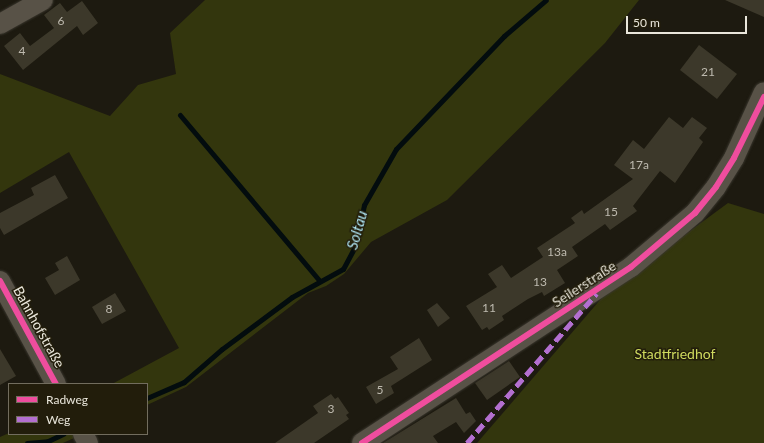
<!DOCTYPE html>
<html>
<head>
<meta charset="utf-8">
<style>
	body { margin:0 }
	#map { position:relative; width:764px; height:443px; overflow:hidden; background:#1d1a10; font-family:Lato,sans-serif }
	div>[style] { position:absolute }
	.green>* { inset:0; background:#33360d }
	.stream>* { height:5px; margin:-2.5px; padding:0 2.5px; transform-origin:2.5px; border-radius:2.5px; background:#030c0e }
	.building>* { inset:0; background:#3c382a }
	.roads { filter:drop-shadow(0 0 1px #39362d) drop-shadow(0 0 1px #39362d) }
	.minor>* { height:20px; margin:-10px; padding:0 10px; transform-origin:10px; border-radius:10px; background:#585247 }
	.quiet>* { height:5px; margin-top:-2.5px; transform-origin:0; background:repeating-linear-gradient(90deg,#b36fd0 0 10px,transparent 0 15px) }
	.cycleway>* { height:6px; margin:-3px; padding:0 3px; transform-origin:3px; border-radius:3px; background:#ef4d9e }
	span { translate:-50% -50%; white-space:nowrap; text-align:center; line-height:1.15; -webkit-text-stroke:3px #221d0b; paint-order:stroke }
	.number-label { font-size:12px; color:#bebaaf }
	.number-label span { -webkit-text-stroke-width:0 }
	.street-label { font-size:14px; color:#e9e6db }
	.park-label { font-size:14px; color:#cfda5e }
	.water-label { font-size:15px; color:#afe6f4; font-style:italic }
	.legend { position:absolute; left:8px; top:383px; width:140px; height:52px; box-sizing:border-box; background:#221d0b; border:1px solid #726d5e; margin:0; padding:5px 7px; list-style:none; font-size:12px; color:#e9e6db }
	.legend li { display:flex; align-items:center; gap:8px; height:20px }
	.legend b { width:20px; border:1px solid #726d5e }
	.scale { position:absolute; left:626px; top:16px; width:121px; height:18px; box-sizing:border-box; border:2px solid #e9e6db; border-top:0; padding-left:5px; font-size:12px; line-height:14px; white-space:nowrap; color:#e9e6db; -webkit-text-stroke:3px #221d0b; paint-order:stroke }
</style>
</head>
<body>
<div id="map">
	<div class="green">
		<i style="clip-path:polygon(205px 0,639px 0,605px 43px,447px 200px,371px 242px,344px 274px,326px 286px,308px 293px,186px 387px,147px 405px,147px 384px,112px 384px,179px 348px,69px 152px,0 193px,0 74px,110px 116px,138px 85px,176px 74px,170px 33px)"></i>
		<i style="clip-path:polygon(728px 203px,764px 214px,764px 443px,477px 443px,606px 293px)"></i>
		<i style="clip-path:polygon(9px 433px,9px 434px,83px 434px,63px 443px,0 443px,0 437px)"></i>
	</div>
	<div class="stream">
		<i style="left:180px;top:115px;width:217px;rotate:49.9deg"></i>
		<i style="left:147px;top:398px;width:40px;rotate:-23.4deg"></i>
		<i style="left:184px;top:382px;width:50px;rotate:-41deg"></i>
		<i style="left:222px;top:349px;width:87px;rotate:-36.6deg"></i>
		<i style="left:292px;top:297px;width:58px;rotate:-28.8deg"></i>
		<i style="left:343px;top:269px;width:26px;rotate:-62deg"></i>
		<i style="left:355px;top:246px;width:42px;rotate:-77.6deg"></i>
		<i style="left:364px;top:205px;width:64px;rotate:-60.3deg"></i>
		<i style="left:396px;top:149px;width:156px;rotate:-46.3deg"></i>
		<i style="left:504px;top:36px;width:55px;rotate:-40.6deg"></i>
		<i style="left:27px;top:443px;width:21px;rotate:-5deg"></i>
		<i style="left:48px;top:441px;width:17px;rotate:-25deg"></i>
	</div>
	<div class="building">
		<i style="clip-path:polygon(725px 0,764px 0,764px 17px)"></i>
		<i style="clip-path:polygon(82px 1px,98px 23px,83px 35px,77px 26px,23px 70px,4px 46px,20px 33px,30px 46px,54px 28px,44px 15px,60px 3px,67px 12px)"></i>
		<i style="clip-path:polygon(699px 45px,737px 74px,717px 99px,680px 70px)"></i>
		<i style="clip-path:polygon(669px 117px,683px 128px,692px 117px,707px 128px,699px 138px,703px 142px,675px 183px,660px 171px,633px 206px,637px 211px,610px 230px,605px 224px,572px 247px,578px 256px,557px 270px,565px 283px,544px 296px,542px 292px,528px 299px,502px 316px,504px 320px,489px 330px,487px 327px,482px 330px,466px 306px,497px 287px,488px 274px,502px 265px,511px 278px,543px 257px,537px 248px,575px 223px,571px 218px,582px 210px,584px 214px,633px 179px,614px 165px,633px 140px,644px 149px)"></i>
		<i style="clip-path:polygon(55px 175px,68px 198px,4px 235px,0 228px,0 213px,34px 195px,31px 188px)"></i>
		<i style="clip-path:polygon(67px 256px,80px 280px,55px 295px,45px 278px,59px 270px,55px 263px)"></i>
		<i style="clip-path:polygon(115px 293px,126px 311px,102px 324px,92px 307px)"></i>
		<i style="clip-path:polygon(437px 303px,450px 318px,438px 327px,427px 310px)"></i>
		<i style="clip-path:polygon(419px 338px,432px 360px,391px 386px,394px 393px,376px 404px,366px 387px,398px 369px,390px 357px)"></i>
		<i style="clip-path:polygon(0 349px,16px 376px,0 385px)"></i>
		<i style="clip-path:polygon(509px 361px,520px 377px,487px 400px,475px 383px)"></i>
		<i style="clip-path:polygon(331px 394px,335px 399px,338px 397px,349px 413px,346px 415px,349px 419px,314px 443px,275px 443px,318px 413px,313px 406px)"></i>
		<i style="clip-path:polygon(456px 398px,466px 414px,470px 412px,476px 421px,464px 433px,456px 422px,433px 436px,438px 443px,383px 443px)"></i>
	</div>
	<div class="roads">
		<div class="minor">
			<i style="left:0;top:24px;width:49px;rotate:-29.2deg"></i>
			<i style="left:0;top:281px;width:117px;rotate:61.5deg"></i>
			<i style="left:83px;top:434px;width:10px;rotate:61deg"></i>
			<i style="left:362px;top:443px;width:321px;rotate:-33.2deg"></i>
			<i style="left:631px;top:267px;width:84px;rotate:-40.2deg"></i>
			<i style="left:695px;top:213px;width:33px;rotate:-51deg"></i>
			<i style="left:716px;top:187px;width:34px;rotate:-58deg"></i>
			<i style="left:734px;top:158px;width:72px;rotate:-65.6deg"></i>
		</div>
	</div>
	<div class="quiet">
		<i style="left:467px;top:443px;width:198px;rotate:-49.1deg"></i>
	</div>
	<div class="cycleway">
		<i style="left:0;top:281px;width:117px;rotate:61.5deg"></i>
		<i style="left:362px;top:443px;width:321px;rotate:-33.2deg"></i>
		<i style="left:631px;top:267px;width:84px;rotate:-40.2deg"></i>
		<i style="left:695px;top:213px;width:33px;rotate:-51deg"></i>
		<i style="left:716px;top:187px;width:34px;rotate:-58deg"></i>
		<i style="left:734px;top:158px;width:68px;rotate:-63.8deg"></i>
	</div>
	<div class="number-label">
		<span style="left:61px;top:21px">6</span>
		<span style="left:22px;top:51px">4</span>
		<span style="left:708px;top:72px">21</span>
		<span style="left:639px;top:165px">17a</span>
		<span style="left:611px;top:212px">15</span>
		<span style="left:557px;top:252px">13a</span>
		<span style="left:540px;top:282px">13</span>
		<span style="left:489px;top:308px">11</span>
		<span style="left:109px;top:309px">8</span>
		<span style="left:380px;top:390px">5</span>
		<span style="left:331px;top:409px">3</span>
	</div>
	<div class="street-label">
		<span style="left:584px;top:284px;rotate:-33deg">Seilerstraße</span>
		<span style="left:39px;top:327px;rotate:61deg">Bahnhofstraße</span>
	</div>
	<div class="park-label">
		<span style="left:675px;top:354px">Stadtfriedhof</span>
	</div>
	<div class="water-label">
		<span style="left:357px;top:230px;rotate:-74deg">Soltau</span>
	</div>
	<ul class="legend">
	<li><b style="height:5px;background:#ef4d9e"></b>Radweg</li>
	<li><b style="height:5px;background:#b36fd0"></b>Weg</li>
	</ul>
	<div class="scale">50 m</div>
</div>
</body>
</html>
